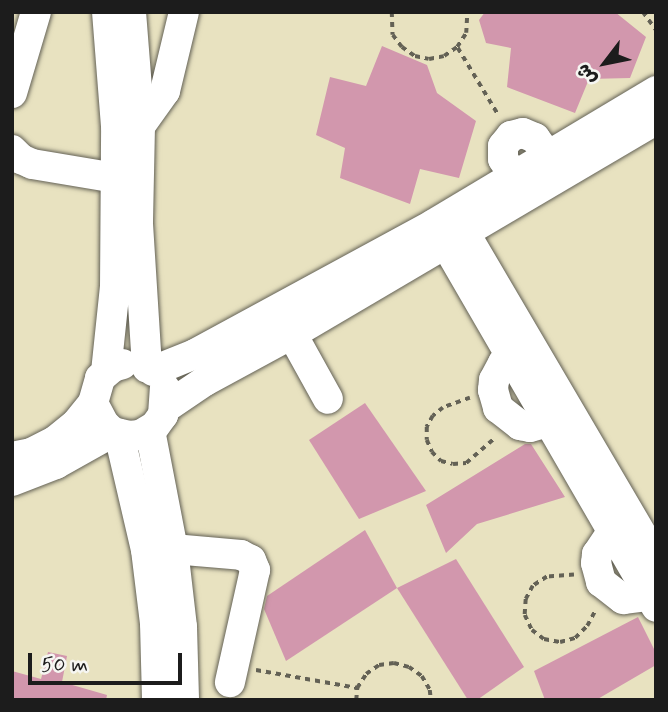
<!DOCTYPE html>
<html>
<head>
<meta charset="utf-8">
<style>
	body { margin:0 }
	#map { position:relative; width:668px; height:712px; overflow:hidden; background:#e8e2c0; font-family:Mynerve,"Playpen Sans Arabic",sans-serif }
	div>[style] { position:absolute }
	.building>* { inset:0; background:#d297ad }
	.path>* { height:3.5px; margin-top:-1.75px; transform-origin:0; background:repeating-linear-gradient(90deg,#636155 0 5px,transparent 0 10px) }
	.roads { filter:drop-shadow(0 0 2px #636155) drop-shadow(0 0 2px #636155) }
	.minor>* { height:30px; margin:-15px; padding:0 15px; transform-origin:15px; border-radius:15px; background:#fff }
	span { translate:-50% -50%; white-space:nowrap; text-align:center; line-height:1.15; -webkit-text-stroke:5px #f6f6f2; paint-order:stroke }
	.frame { position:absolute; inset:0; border:14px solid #1c1c1c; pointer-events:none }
	.north { position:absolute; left:570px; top:28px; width:70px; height:70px; -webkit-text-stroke:5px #f6f6f2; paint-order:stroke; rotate:238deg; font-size:19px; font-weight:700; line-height:28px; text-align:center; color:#1c1c1c }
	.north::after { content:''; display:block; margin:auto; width:24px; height:32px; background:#1c1c1c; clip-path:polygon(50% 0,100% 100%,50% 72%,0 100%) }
	.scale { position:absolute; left:28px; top:653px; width:154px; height:32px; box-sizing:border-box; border:4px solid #1c1c1c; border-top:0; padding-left:9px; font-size:21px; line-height:24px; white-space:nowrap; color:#1c1c1c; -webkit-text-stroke:5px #f6f6f2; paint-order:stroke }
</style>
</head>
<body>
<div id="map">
	<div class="building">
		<i style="clip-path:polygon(485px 12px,615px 12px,646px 37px,630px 78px,589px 79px,575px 113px,507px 87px,511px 48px,486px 43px,479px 20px)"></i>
		<i style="clip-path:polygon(382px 46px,427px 65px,437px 93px,476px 121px,459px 178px,420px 169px,410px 204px,340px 178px,345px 148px,316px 135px,330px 77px,366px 86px)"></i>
		<i style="clip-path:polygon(365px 403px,426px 491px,359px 519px,309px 440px)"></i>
		<i style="clip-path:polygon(525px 444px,531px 444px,565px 497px,477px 524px,446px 553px,426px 505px)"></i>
		<i style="clip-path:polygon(365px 530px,397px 588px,286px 661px,264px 609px,267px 596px)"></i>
		<i style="clip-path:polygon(456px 559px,524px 667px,477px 700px,468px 700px,397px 588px)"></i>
		<i style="clip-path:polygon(638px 617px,656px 653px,656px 665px,596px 700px,545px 700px,534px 671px)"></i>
		<i style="clip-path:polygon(48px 652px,67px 656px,62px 682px,107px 695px,106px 700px,12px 700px,12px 671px,41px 679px)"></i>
	</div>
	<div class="path">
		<i style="left:392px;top:12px;width:23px;rotate:88deg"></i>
		<i style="left:393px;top:35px;width:15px;rotate:53deg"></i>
		<i style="left:402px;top:47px;width:16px;rotate:35deg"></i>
		<i style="left:415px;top:56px;width:14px;rotate:12deg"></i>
		<i style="left:429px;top:59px;width:15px;rotate:-11deg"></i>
		<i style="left:444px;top:56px;width:16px;rotate:-35deg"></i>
		<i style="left:457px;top:47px;width:17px;rotate:-57deg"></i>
		<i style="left:466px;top:33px;width:21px;rotate:-87deg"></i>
		<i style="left:643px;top:12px;width:22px;rotate:54deg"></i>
		<i style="left:458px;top:48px;width:79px;rotate:58.9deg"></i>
		<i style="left:470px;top:398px;width:29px;rotate:160deg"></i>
		<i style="left:443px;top:408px;width:13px;rotate:141deg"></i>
		<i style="left:433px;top:416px;width:13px;rotate:119deg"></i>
		<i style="left:427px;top:427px;width:13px;rotate:90deg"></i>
		<i style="left:427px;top:440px;width:13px;rotate:67deg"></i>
		<i style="left:432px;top:452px;width:13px;rotate:45deg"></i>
		<i style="left:441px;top:461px;width:12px;rotate:14deg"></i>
		<i style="left:453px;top:464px;width:13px;rotate:-4deg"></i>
		<i style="left:466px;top:463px;width:38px;rotate:-41deg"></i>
		<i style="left:574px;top:575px;width:27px;rotate:176deg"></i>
		<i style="left:547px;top:577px;width:17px;rotate:147deg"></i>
		<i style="left:533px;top:586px;width:15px;rotate:118deg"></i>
		<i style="left:526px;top:599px;width:16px;rotate:94deg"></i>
		<i style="left:525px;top:615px;width:17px;rotate:65deg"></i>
		<i style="left:532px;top:630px;width:15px;rotate:37deg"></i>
		<i style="left:544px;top:639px;width:16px;rotate:11deg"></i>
		<i style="left:560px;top:642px;width:16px;rotate:-15deg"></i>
		<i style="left:575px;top:638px;width:17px;rotate:-45deg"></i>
		<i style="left:587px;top:626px;width:19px;rotate:-62deg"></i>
		<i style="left:256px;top:670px;width:103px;rotate:10.1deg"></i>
		<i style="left:356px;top:700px;width:12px;rotate:-85deg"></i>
		<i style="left:357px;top:688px;width:17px;rotate:-57deg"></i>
		<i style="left:366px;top:674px;width:16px;rotate:-35deg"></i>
		<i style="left:379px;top:665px;width:15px;rotate:-8deg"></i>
		<i style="left:394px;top:663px;width:16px;rotate:15deg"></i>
		<i style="left:409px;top:667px;width:16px;rotate:35deg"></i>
		<i style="left:422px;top:676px;width:16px;rotate:60deg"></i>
		<i style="left:430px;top:690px;width:10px;rotate:84deg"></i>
	</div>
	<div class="roads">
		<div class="minor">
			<i style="left:131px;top:12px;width:114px;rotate:85.5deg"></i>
			<i style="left:140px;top:126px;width:98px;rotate:91.2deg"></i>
			<i style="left:138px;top:224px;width:144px;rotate:86.4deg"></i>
			<i style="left:12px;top:93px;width:84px;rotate:-73.5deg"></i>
			<i style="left:140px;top:126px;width:43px;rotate:-54.5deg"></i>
			<i style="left:165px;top:91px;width:81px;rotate:-76.5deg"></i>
			<i style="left:12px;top:150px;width:13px;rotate:45deg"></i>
			<i style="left:21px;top:159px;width:12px;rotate:24deg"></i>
			<i style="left:32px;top:164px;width:85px;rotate:9.5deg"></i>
			<i style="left:514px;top:176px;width:20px;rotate:-123deg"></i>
			<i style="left:503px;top:159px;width:13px;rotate:-90deg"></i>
			<i style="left:503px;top:146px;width:13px;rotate:-51deg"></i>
			<i style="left:511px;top:136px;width:12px;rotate:-14deg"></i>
			<i style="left:523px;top:133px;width:13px;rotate:23deg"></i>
			<i style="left:535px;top:138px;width:22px;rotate:54deg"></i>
			<i style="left:456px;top:218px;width:395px;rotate:59.6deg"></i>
			<i style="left:436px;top:227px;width:439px;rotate:59.9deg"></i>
			<i style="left:292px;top:334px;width:74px;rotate:61deg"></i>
			<i style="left:511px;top:357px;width:10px;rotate:143deg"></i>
			<i style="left:503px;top:363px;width:19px;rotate:118deg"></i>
			<i style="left:494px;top:380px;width:10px;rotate:96deg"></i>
			<i style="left:493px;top:390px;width:19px;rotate:74deg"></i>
			<i style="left:498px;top:408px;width:28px;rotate:38deg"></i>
			<i style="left:520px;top:425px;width:10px;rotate:11deg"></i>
			<i style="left:530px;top:427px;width:19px;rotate:-16deg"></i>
			<i style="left:153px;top:371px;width:45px;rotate:-22deg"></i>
			<i style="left:195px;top:354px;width:272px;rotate:-28.5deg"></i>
			<i style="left:434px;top:224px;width:259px;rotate:-30.9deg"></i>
			<i style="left:106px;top:372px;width:85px;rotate:-84deg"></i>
			<i style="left:115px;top:287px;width:161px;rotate:-89.6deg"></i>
			<i style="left:116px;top:126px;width:114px;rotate:-94.5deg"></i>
			<i style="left:93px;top:403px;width:24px;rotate:62deg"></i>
			<i style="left:104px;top:424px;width:12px;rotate:42deg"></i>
			<i style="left:113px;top:432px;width:16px;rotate:14deg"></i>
			<i style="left:129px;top:436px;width:11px;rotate:-5deg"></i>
			<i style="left:140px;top:435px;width:17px;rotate:-31deg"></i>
			<i style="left:155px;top:426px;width:14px;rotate:-54deg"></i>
			<i style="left:163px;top:415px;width:27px;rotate:-86deg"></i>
			<i style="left:165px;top:408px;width:48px;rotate:-34deg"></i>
			<i style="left:205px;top:381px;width:99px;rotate:-28.4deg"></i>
			<i style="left:292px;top:334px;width:422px;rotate:-30.5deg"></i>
			<i style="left:150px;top:430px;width:121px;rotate:79.1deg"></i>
			<i style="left:173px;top:549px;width:79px;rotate:83.4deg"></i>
			<i style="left:182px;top:627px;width:73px;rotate:88.4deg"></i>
			<i style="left:119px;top:434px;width:119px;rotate:76.9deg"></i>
			<i style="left:146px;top:550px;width:74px;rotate:83deg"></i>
			<i style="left:155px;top:623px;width:77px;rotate:88.5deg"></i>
			<i style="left:12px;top:457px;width:19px;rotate:-12deg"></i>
			<i style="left:31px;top:453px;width:27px;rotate:-27deg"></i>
			<i style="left:55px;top:441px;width:27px;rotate:-39deg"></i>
			<i style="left:76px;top:424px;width:27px;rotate:-51deg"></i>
			<i style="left:93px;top:403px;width:26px;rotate:-74deg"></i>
			<i style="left:100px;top:378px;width:17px;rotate:-40deg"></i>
			<i style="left:113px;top:367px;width:10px;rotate:-17deg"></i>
			<i style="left:12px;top:481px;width:47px;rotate:-21.1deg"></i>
			<i style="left:56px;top:464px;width:65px;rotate:-29.3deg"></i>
			<i style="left:612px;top:532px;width:27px;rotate:124deg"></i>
			<i style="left:597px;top:554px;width:9px;rotate:96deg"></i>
			<i style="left:596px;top:563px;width:20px;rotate:75deg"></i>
			<i style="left:601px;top:582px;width:28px;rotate:38deg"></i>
			<i style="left:623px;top:599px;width:26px;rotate:-7deg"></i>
			<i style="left:173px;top:549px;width:68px;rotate:5deg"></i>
			<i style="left:241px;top:555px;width:11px;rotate:27deg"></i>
			<i style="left:251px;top:560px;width:11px;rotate:68deg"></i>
			<i style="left:255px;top:570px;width:115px;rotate:102.6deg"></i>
		</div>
	</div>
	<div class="frame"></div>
	<div class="north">ش</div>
	<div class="scale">50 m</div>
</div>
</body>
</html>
